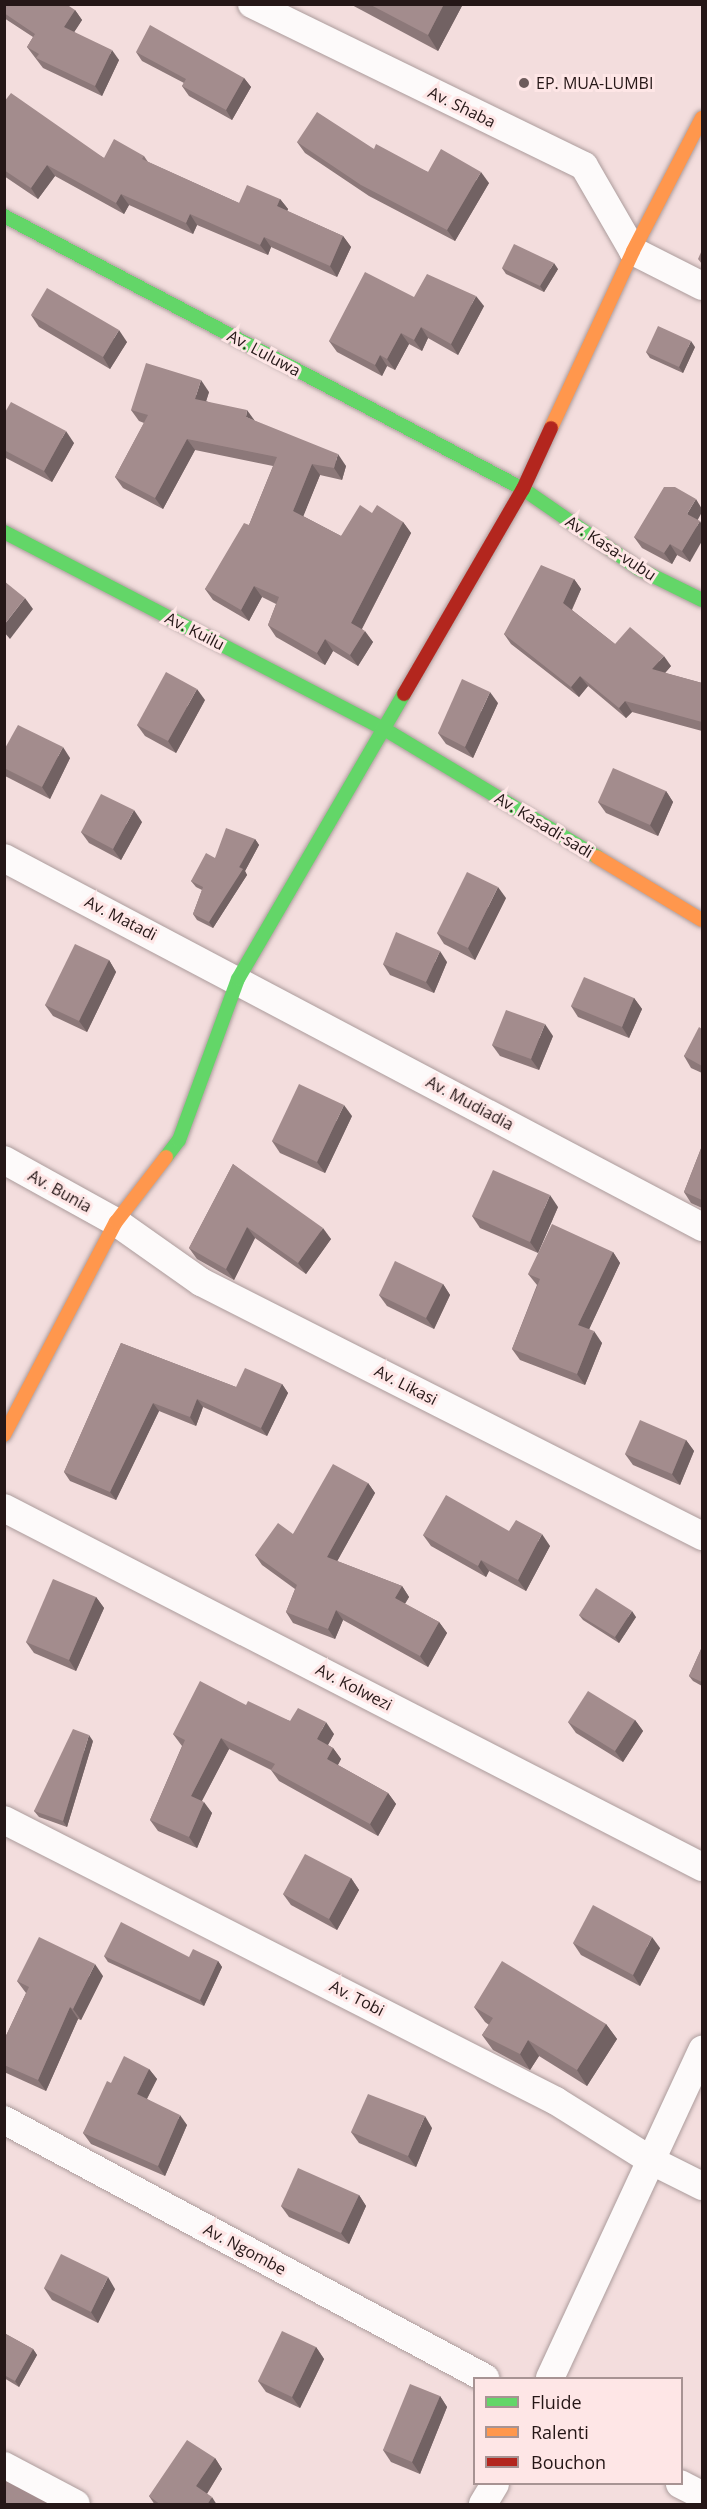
<!DOCTYPE html>
<html>
<head>
<meta charset="utf-8">
<style>
	body { margin:0 }
	#map { position:relative; width:707px; height:2509px; overflow:hidden; background:#f3dddd; font-family:"Open Sans",sans-serif }
	div>[style] { position:absolute }
	.roads { filter:drop-shadow(0 0 2px #ac9c9c) drop-shadow(0 0 2px #ac9c9c) }
	.street>* { height:28px; margin:-14px; padding:0 14px; transform-origin:14px; border-radius:14px; background:#fdfafa }
	.fast>* { height:14px; margin:-7px; padding:0 7px; transform-origin:7px; border-radius:7px; background:#63d668 }
	.slow>* { height:14px; margin:-7px; padding:0 7px; transform-origin:7px; border-radius:7px; background:#ff974d }
	.jam>* { height:14px; margin:-7px; padding:0 7px; transform-origin:7px; border-radius:7px; background:#b3261e }
	.wall>* { inset:0; background:#8c7879 }
	.shaded-wall>* { inset:0; background:#726263 }
	.building>* { inset:0; background:#a38c8d }
	.dots>* { width:16px; height:16px; translate:-50% -50%; box-sizing:border-box; border:3px solid #fee6e6; border-radius:50% }
	span { translate:-50% -50%; white-space:nowrap; text-align:center; line-height:1.15; -webkit-text-stroke:6px #fee6e6; paint-order:stroke }
	.poi-label { font-size:16px; color:#251717 }
	.left { translate:0 -50%; text-align:left }
	.street-label { font-size:16px; color:#251717 }
	.frame { position:absolute; inset:0; border:6px solid #251717; pointer-events:none }
	.legend { position:absolute; left:473px; top:2377px; width:210px; height:108px; box-sizing:border-box; background:#fee6e6; border:2px solid #a79393; margin:0; padding:8px 10px; list-style:none; font-size:18px; color:#251717 }
	.legend li { display:flex; align-items:center; gap:12px; height:30px }
	.legend b { width:30px; border:2px solid #a79393 }
</style>
</head>
<body>
<div id="map">
	<div class="roads">
		<div class="street">
			<i style="left:252px;top:4px;width:369px;rotate:26deg"></i>
			<i style="left:584px;top:166px;width:98px;rotate:60deg"></i>
			<i style="left:633px;top:251px;width:77px;rotate:26.9deg"></i>
			<i style="left:4px;top:858px;width:790px;rotate:27.86deg"></i>
			<i style="left:4px;top:1160px;width:128px;rotate:29deg"></i>
			<i style="left:116px;top:1222px;width:104px;rotate:35.2deg"></i>
			<i style="left:201px;top:1282px;width:562px;rotate:26.88deg"></i>
			<i style="left:4px;top:1508px;width:785px;rotate:27.22deg"></i>
			<i style="left:4px;top:1820px;width:619px;rotate:26.98deg"></i>
			<i style="left:556px;top:2101px;width:113px;rotate:32deg"></i>
			<i style="left:652px;top:2161px;width:56px;rotate:26.6deg"></i>
			<i style="left:4px;top:2120px;width:546px;rotate:28.21deg"></i>
			<i style="left:550px;top:2378px;width:362px;rotate:-65.1deg"></i>
			<i style="left:4px;top:2466px;width:81px;rotate:27.8deg"></i>
			<i style="left:680px;top:2484px;width:25px;rotate:27deg"></i>
			<i style="left:483px;top:2504px;width:23px;rotate:-59deg"></i>
		</div>
		<div class="fast">
			<i style="left:4px;top:216px;width:586px;rotate:27.74deg"></i>
			<i style="left:523px;top:489px;width:141px;rotate:34.6deg"></i>
			<i style="left:639px;top:569px;width:70px;rotate:26.2deg"></i>
			<i style="left:4px;top:532px;width:430px;rotate:27.4deg"></i>
			<i style="left:386px;top:730px;width:246px;rotate:31deg"></i>
			<i style="left:166px;top:1157px;width:21px;rotate:-53deg"></i>
			<i style="left:179px;top:1140px;width:171px;rotate:-69.9deg"></i>
			<i style="left:238px;top:979px;width:330px;rotate:-59.8deg"></i>
		</div>
		<div class="slow">
			<i style="left:551px;top:428px;width:195px;rotate:-65.1deg"></i>
			<i style="left:633px;top:251px;width:150px;rotate:-62.6deg"></i>
			<i style="left:597px;top:857px;width:122px;rotate:31deg"></i>
			<i style="left:4px;top:1435px;width:241px;rotate:-62.3deg"></i>
			<i style="left:116px;top:1222px;width:82px;rotate:-52.4deg"></i>
		</div>
		<div class="jam">
			<i style="left:404px;top:694px;width:237px;rotate:-59.9deg"></i>
			<i style="left:523px;top:489px;width:67px;rotate:-65.3deg"></i>
		</div>
	</div>
	<div class="wall">
		<i style="clip-path:polygon(4px 4px,75px 10px,82px 20px,74px 32px,119px 60px,102px 96px,43px 68px,27px 47px,33px 37px,4px 18px)"></i>
		<i style="clip-path:polygon(350px 4px,463px 4px,438px 51px)"></i>
		<i style="clip-path:polygon(136px 52px,244px 78px,251px 87px,232px 120px,189px 96px,182px 86px,184px 83px,142px 61px)"></i>
		<i style="clip-path:polygon(4px 102px,104px 158px,144px 156px,148px 162px,239px 203px,280px 199px,288px 209px,287px 211px,343px 236px,351px 247px,337px 277px,271px 247px,268px 255px,197px 225px,193px 234px,129px 205px,124px 214px,55px 176px,38px 199px,4px 176px)"></i>
		<i style="clip-path:polygon(297px 142px,374px 149px,428px 172px,489px 183px,455px 241px,369px 196px,305px 153px)"></i>
		<i style="clip-path:polygon(502px 268px,558px 269px,544px 292px,506px 274px)"></i>
		<i style="clip-path:polygon(414px 297px,484px 306px,458px 355px,428px 338px,422px 351px,409px 344px,395px 370px,387px 366px,382px 376px,337px 352px,329px 341px)"></i>
		<i style="clip-path:polygon(31px 315px,127px 342px,110px 369px,39px 327px)"></i>
		<i style="clip-path:polygon(695px 347px,683px 373px,650px 358px,646px 352px)"></i>
		<i style="clip-path:polygon(209px 392px,206px 401px,255px 421px,346px 466px,342px 480px,320px 475px,303px 516px,341px 536px,372px 513px,403px 522px,411px 533px,362px 629px,373px 642px,358px 666px,333px 651px,325px 665px,276px 637px,268px 625px,276px 604px,262px 597px,249px 621px,213px 600px,205px 589px,249px 525px,273px 466px,195px 450px,163px 509px,123px 488px,115px 477px,144px 423px,139px 421px,131px 410px)"></i>
		<i style="clip-path:polygon(4px 414px,74px 443px,52px 482px,4px 457px)"></i>
		<i style="clip-path:polygon(698px 520px,690px 562px,677px 555px,672px 564px,642px 548px,634px 537px)"></i>
		<i style="clip-path:polygon(574px 579px,581px 589px,572px 610px,615px 644px,671px 666px,665px 673px,702px 683px,702px 731px,632px 712px,626px 718px,588px 686px,579px 697px,511px 644px,504px 634px)"></i>
		<i style="clip-path:polygon(205px 700px,176px 753px,145px 736px,137px 725px)"></i>
		<i style="clip-path:polygon(498px 703px,473px 758px,446px 744px,438px 733px)"></i>
		<i style="clip-path:polygon(4px 750px,70px 758px,50px 799px,5px 776px)"></i>
		<i style="clip-path:polygon(666px 791px,673px 802px,658px 836px,606px 813px,598px 802px)"></i>
		<i style="clip-path:polygon(142px 822px,121px 860px,89px 843px,81px 832px)"></i>
		<i style="clip-path:polygon(255px 839px,259px 845px,245px 871px,247px 875px,213px 928px,197px 920px,193px 914px,202px 890px,196px 887px,191px 881px,215px 858px)"></i>
		<i style="clip-path:polygon(506px 898px,475px 960px,444px 944px,437px 933px)"></i>
		<i style="clip-path:polygon(109px 960px,116px 972px,87px 1032px,53px 1016px,45px 1005px)"></i>
		<i style="clip-path:polygon(447px 962px,434px 993px,390px 975px,383px 964px)"></i>
		<i style="clip-path:polygon(634px 998px,642px 1009px,629px 1038px,578px 1017px,571px 1006px)"></i>
		<i style="clip-path:polygon(702px 1029px,702px 1073px,691px 1068px,684px 1056px)"></i>
		<i style="clip-path:polygon(553px 1036px,539px 1070px,500px 1056px,492px 1045px)"></i>
		<i style="clip-path:polygon(352px 1116px,325px 1173px,280px 1153px,272px 1141px)"></i>
		<i style="clip-path:polygon(702px 1146px,702px 1208px,691px 1203px,684px 1192px)"></i>
		<i style="clip-path:polygon(233px 1164px,331px 1239px,306px 1274px,255px 1238px,234px 1280px,197px 1259px,189px 1248px)"></i>
		<i style="clip-path:polygon(558px 1207px,538px 1253px,480px 1228px,472px 1216px)"></i>
		<i style="clip-path:polygon(613px 1252px,620px 1263px,589px 1329px,602px 1343px,585px 1385px,520px 1360px,512px 1349px,537px 1285px,528px 1274px)"></i>
		<i style="clip-path:polygon(443px 1284px,450px 1295px,434px 1329px,387px 1306px,379px 1295px)"></i>
		<i style="clip-path:polygon(121px 1343px,236px 1387px,282px 1384px,288px 1393px,267px 1436px,203px 1407px,196px 1426px,159px 1411px,116px 1500px,70px 1481px,64px 1472px)"></i>
		<i style="clip-path:polygon(686px 1440px,694px 1451px,680px 1485px,633px 1465px,625px 1454px)"></i>
		<i style="clip-path:polygon(368px 1483px,375px 1493px,337px 1561px,402px 1586px,409px 1597px,405px 1604px,439px 1622px,447px 1633px,428px 1667px,343px 1620px,335px 1639px,293px 1623px,286px 1612px,295px 1589px,262px 1565px,255px 1555px,293px 1534px)"></i>
		<i style="clip-path:polygon(509px 1531px,550px 1546px,526px 1591px,489px 1571px,486px 1577px,431px 1546px,423px 1535px)"></i>
		<i style="clip-path:polygon(96px 1597px,104px 1608px,76px 1671px,34px 1653px,26px 1642px)"></i>
		<i style="clip-path:polygon(579px 1615px,636px 1617px,619px 1643px,583px 1620px)"></i>
		<i style="clip-path:polygon(702px 1647px,702px 1686px,693px 1681px,689px 1676px)"></i>
		<i style="clip-path:polygon(246px 1705px,290px 1721px,334px 1734px,328px 1745px,333px 1748px,341px 1759px,338px 1765px,388px 1793px,396px 1804px,378px 1836px,279px 1781px,271px 1770px,229px 1749px,202px 1801px,212px 1813px,197px 1848px,158px 1831px,150px 1820px,182px 1746px,173px 1734px)"></i>
		<i style="clip-path:polygon(635px 1720px,643px 1731px,623px 1762px,576px 1733px,568px 1722px)"></i>
		<i style="clip-path:polygon(93px 1741px,67px 1827px,39px 1817px,34px 1811px)"></i>
		<i style="clip-path:polygon(351px 1878px,359px 1890px,337px 1930px,291px 1905px,283px 1894px)"></i>
		<i style="clip-path:polygon(573px 1943px,660px 1948px,640px 1986px,581px 1955px)"></i>
		<i style="clip-path:polygon(104px 1956px,189px 1957px,218px 1961px,222px 1967px,204px 2006px,108px 1962px)"></i>
		<i style="clip-path:polygon(103px 1976px,81px 2020px,78px 2019px,46px 2091px,4px 2072px,4px 2040px,26px 1993px,17px 1981px)"></i>
		<i style="clip-path:polygon(474px 2007px,606px 2024px,617px 2039px,587px 2086px,539px 2056px,530px 2070px,493px 2050px,482px 2035px,489px 2025px,485px 2022px)"></i>
		<i style="clip-path:polygon(149px 2069px,157px 2079px,147px 2099px,187px 2125px,165px 2176px,91px 2144px,83px 2133px,111px 2083px)"></i>
		<i style="clip-path:polygon(432px 2128px,416px 2167px,359px 2143px,351px 2132px)"></i>
		<i style="clip-path:polygon(359px 2195px,366px 2206px,349px 2244px,289px 2217px,281px 2206px)"></i>
		<i style="clip-path:polygon(44px 2288px,115px 2289px,98px 2323px,52px 2300px)"></i>
		<i style="clip-path:polygon(4px 2333px,33px 2349px,37px 2355px,19px 2387px,4px 2378px)"></i>
		<i style="clip-path:polygon(316px 2347px,324px 2359px,300px 2408px,266px 2392px,258px 2381px)"></i>
		<i style="clip-path:polygon(440px 2396px,447px 2407px,420px 2474px,391px 2462px,383px 2450px)"></i>
		<i style="clip-path:polygon(215px 2458px,222px 2469px,207px 2494px,217px 2505px,155px 2505px,149px 2496px)"></i>
	</div>
	<div class="shaded-wall">
		<i style="clip-path:polygon(444px 4px,463px 4px,438px 51px,428px 35px)"></i>
		<i style="clip-path:polygon(75px 10px,82px 20px,71px 37px,64px 27px)"></i>
		<i style="clip-path:polygon(112px 50px,119px 60px,102px 96px,95px 86px)"></i>
		<i style="clip-path:polygon(244px 78px,251px 87px,232px 120px,226px 110px)"></i>
		<i style="clip-path:polygon(47px 165px,55px 176px,38px 199px,31px 188px)"></i>
		<i style="clip-path:polygon(481px 172px,489px 183px,455px 241px,447px 230px)"></i>
		<i style="clip-path:polygon(121px 194px,129px 205px,124px 214px,116px 203px)"></i>
		<i style="clip-path:polygon(280px 199px,288px 209px,285px 217px,277px 206px)"></i>
		<i style="clip-path:polygon(190px 214px,197px 225px,193px 234px,186px 223px)"></i>
		<i style="clip-path:polygon(343px 236px,351px 247px,337px 277px,330px 266px)"></i>
		<i style="clip-path:polygon(264px 237px,271px 247px,268px 255px,260px 245px)"></i>
		<i style="clip-path:polygon(554px 263px,558px 269px,544px 292px,540px 286px)"></i>
		<i style="clip-path:polygon(476px 296px,484px 306px,458px 355px,451px 344px)"></i>
		<i style="clip-path:polygon(421px 327px,428px 338px,422px 351px,414px 340px)"></i>
		<i style="clip-path:polygon(119px 330px,127px 342px,110px 369px,103px 357px)"></i>
		<i style="clip-path:polygon(401px 333px,409px 344px,395px 370px,387px 359px)"></i>
		<i style="clip-path:polygon(691px 341px,695px 347px,683px 373px,679px 367px)"></i>
		<i style="clip-path:polygon(380px 355px,387px 366px,382px 376px,375px 365px)"></i>
		<i style="clip-path:polygon(201px 380px,209px 392px,203px 411px,195px 399px)"></i>
		<i style="clip-path:polygon(247px 410px,255px 421px,246px 417px)"></i>
		<i style="clip-path:polygon(66px 431px,74px 443px,52px 482px,44px 471px)"></i>
		<i style="clip-path:polygon(187px 439px,195px 450px,163px 509px,155px 498px)"></i>
		<i style="clip-path:polygon(338px 454px,346px 466px,342px 480px,334px 468px)"></i>
		<i style="clip-path:polygon(312px 464px,320px 475px,301px 522px,293px 511px)"></i>
		<i style="clip-path:polygon(696px 499px,702px 509px,702px 512px,695px 525px,687px 514px)"></i>
		<i style="clip-path:polygon(700px 521px,702px 525px,702px 541px,690px 562px,682px 551px)"></i>
		<i style="clip-path:polygon(403px 522px,411px 533px,359px 634px,351px 623px)"></i>
		<i style="clip-path:polygon(670px 544px,677px 555px,672px 564px,664px 553px)"></i>
		<i style="clip-path:polygon(574px 579px,581px 589px,570px 613px,563px 603px)"></i>
		<i style="clip-path:polygon(254px 586px,262px 597px,249px 621px,241px 610px)"></i>
		<i style="clip-path:polygon(25px 598px,33px 609px,10px 639px,4px 632px,4px 625px)"></i>
		<i style="clip-path:polygon(365px 631px,373px 642px,358px 666px,350px 655px)"></i>
		<i style="clip-path:polygon(325px 639px,333px 651px,325px 665px,317px 653px)"></i>
		<i style="clip-path:polygon(664px 656px,671px 666px,659px 680px,652px 669px)"></i>
		<i style="clip-path:polygon(580px 676px,588px 686px,579px 697px,571px 687px)"></i>
		<i style="clip-path:polygon(197px 689px,205px 700px,176px 753px,168px 741px)"></i>
		<i style="clip-path:polygon(490px 692px,498px 703px,473px 758px,465px 747px)"></i>
		<i style="clip-path:polygon(625px 701px,632px 712px,626px 718px,619px 708px)"></i>
		<i style="clip-path:polygon(63px 747px,70px 758px,50px 799px,42px 787px)"></i>
		<i style="clip-path:polygon(666px 791px,673px 802px,658px 836px,650px 825px)"></i>
		<i style="clip-path:polygon(134px 810px,142px 822px,121px 860px,113px 849px)"></i>
		<i style="clip-path:polygon(255px 839px,259px 845px,245px 871px,247px 875px,213px 928px,209px 922px)"></i>
		<i style="clip-path:polygon(498px 887px,506px 898px,475px 960px,468px 948px)"></i>
		<i style="clip-path:polygon(440px 951px,447px 962px,434px 993px,426px 982px)"></i>
		<i style="clip-path:polygon(109px 960px,116px 972px,87px 1032px,79px 1021px)"></i>
		<i style="clip-path:polygon(634px 998px,642px 1009px,629px 1038px,622px 1027px)"></i>
		<i style="clip-path:polygon(545px 1024px,553px 1036px,539px 1070px,531px 1059px)"></i>
		<i style="clip-path:polygon(344px 1105px,352px 1116px,325px 1173px,317px 1162px)"></i>
		<i style="clip-path:polygon(550px 1195px,558px 1207px,538px 1253px,530px 1242px)"></i>
		<i style="clip-path:polygon(247px 1227px,255px 1238px,234px 1280px,226px 1269px)"></i>
		<i style="clip-path:polygon(323px 1228px,331px 1239px,306px 1274px,298px 1263px)"></i>
		<i style="clip-path:polygon(613px 1252px,620px 1263px,586px 1336px,578px 1325px)"></i>
		<i style="clip-path:polygon(443px 1284px,450px 1295px,434px 1329px,426px 1318px)"></i>
		<i style="clip-path:polygon(594px 1331px,602px 1343px,585px 1385px,577px 1374px)"></i>
		<i style="clip-path:polygon(282px 1384px,288px 1393px,267px 1436px,261px 1428px)"></i>
		<i style="clip-path:polygon(197px 1399px,203px 1407px,196px 1426px,190px 1417px)"></i>
		<i style="clip-path:polygon(153px 1403px,159px 1411px,116px 1500px,110px 1492px)"></i>
		<i style="clip-path:polygon(686px 1440px,694px 1451px,680px 1485px,672px 1474px)"></i>
		<i style="clip-path:polygon(368px 1483px,375px 1493px,334px 1567px,327px 1557px)"></i>
		<i style="clip-path:polygon(542px 1534px,550px 1546px,526px 1591px,518px 1580px)"></i>
		<i style="clip-path:polygon(481px 1560px,489px 1571px,486px 1577px,478px 1566px)"></i>
		<i style="clip-path:polygon(402px 1586px,409px 1597px,402px 1608px,395px 1598px)"></i>
		<i style="clip-path:polygon(96px 1597px,104px 1608px,76px 1671px,69px 1660px)"></i>
		<i style="clip-path:polygon(336px 1610px,343px 1620px,335px 1639px,328px 1629px)"></i>
		<i style="clip-path:polygon(632px 1611px,636px 1617px,619px 1643px,615px 1637px)"></i>
		<i style="clip-path:polygon(439px 1622px,447px 1633px,428px 1667px,420px 1656px)"></i>
		<i style="clip-path:polygon(635px 1720px,643px 1731px,623px 1762px,615px 1751px)"></i>
		<i style="clip-path:polygon(326px 1722px,334px 1734px,325px 1750px,317px 1739px)"></i>
		<i style="clip-path:polygon(89px 1735px,93px 1741px,67px 1827px,63px 1821px)"></i>
		<i style="clip-path:polygon(221px 1738px,229px 1749px,198px 1808px,191px 1796px)"></i>
		<i style="clip-path:polygon(333px 1748px,341px 1759px,335px 1770px,327px 1759px)"></i>
		<i style="clip-path:polygon(388px 1793px,396px 1804px,378px 1836px,370px 1824px)"></i>
		<i style="clip-path:polygon(204px 1802px,212px 1813px,197px 1848px,189px 1837px)"></i>
		<i style="clip-path:polygon(351px 1878px,359px 1890px,337px 1930px,329px 1919px)"></i>
		<i style="clip-path:polygon(652px 1937px,660px 1948px,640px 1986px,633px 1975px)"></i>
		<i style="clip-path:polygon(218px 1961px,222px 1967px,204px 2006px,200px 2000px)"></i>
		<i style="clip-path:polygon(95px 1964px,103px 1976px,81px 2020px,73px 2009px)"></i>
		<i style="clip-path:polygon(70px 2007px,78px 2019px,46px 2091px,38px 2080px)"></i>
		<i style="clip-path:polygon(606px 2024px,617px 2039px,587px 2086px,577px 2070px)"></i>
		<i style="clip-path:polygon(528px 2040px,539px 2056px,530px 2070px,520px 2054px)"></i>
		<i style="clip-path:polygon(149px 2069px,157px 2079px,144px 2104px,137px 2094px)"></i>
		<i style="clip-path:polygon(180px 2115px,187px 2125px,165px 2176px,158px 2166px)"></i>
		<i style="clip-path:polygon(425px 2116px,432px 2128px,416px 2167px,408px 2156px)"></i>
		<i style="clip-path:polygon(359px 2195px,366px 2206px,349px 2244px,341px 2233px)"></i>
		<i style="clip-path:polygon(108px 2277px,115px 2289px,98px 2323px,91px 2312px)"></i>
		<i style="clip-path:polygon(316px 2347px,324px 2359px,300px 2408px,292px 2397px)"></i>
		<i style="clip-path:polygon(33px 2349px,37px 2355px,19px 2387px,15px 2381px)"></i>
		<i style="clip-path:polygon(440px 2396px,447px 2407px,420px 2474px,412px 2462px)"></i>
		<i style="clip-path:polygon(215px 2458px,222px 2469px,204px 2498px,196px 2486px)"></i>
		<i style="clip-path:polygon(212px 2497px,217px 2505px,207px 2505px)"></i>
	</div>
	<div class="building">
		<i style="clip-path:polygon(4px 4px,66px 4px,75px 10px,64px 27px,112px 50px,95px 86px,36px 58px,39px 54px,27px 47px,35px 34px,4px 13px)"></i>
		<i style="clip-path:polygon(369px 4px,444px 4px,428px 35px)"></i>
		<i style="clip-path:polygon(150px 25px,244px 78px,226px 110px,182px 86px,186px 79px,136px 52px)"></i>
		<i style="clip-path:polygon(11px 93px,104px 158px,114px 139px,144px 156px,142px 159px,239px 203px,247px 185px,280px 199px,277px 206px,343px 236px,330px 266px,264px 237px,260px 245px,190px 214px,186px 223px,121px 194px,116px 203px,47px 165px,31px 188px,4px 170px,4px 102px)"></i>
		<i style="clip-path:polygon(317px 112px,374px 149px,376px 144px,428px 172px,441px 149px,481px 172px,447px 230px,361px 185px,297px 142px)"></i>
		<i style="clip-path:polygon(514px 244px,554px 263px,540px 286px,502px 268px)"></i>
		<i style="clip-path:polygon(702px 250px,702px 264px,698px 259px)"></i>
		<i style="clip-path:polygon(365px 272px,414px 297px,427px 274px,476px 296px,451px 344px,421px 327px,414px 340px,401px 333px,387px 359px,380px 355px,375px 365px,329px 341px)"></i>
		<i style="clip-path:polygon(47px 288px,119px 330px,103px 357px,31px 315px)"></i>
		<i style="clip-path:polygon(658px 326px,691px 341px,679px 367px,646px 352px)"></i>
		<i style="clip-path:polygon(146px 363px,201px 380px,195px 399px,247px 410px,246px 417px,338px 454px,334px 468px,312px 464px,293px 511px,341px 536px,360px 505px,372px 513px,377px 505px,403px 522px,351px 623px,365px 631px,350px 655px,325px 639px,317px 653px,268px 625px,279px 597px,254px 586px,241px 610px,205px 589px,244px 523px,249px 525px,277px 457px,187px 439px,155px 498px,115px 477px,148px 415px,131px 410px)"></i>
		<i style="clip-path:polygon(11px 402px,66px 431px,44px 471px,4px 450px,4px 414px)"></i>
		<i style="clip-path:polygon(664px 487px,675px 487px,696px 499px,687px 514px,700px 521px,682px 551px,670px 544px,664px 553px,634px 537px)"></i>
		<i style="clip-path:polygon(541px 565px,574px 579px,563px 603px,615px 644px,630px 627px,664px 656px,652px 669px,702px 683px,702px 722px,625px 701px,619px 708px,580px 676px,571px 687px,504px 634px)"></i>
		<i style="clip-path:polygon(4px 581px,25px 598px,4px 625px)"></i>
		<i style="clip-path:polygon(166px 672px,197px 689px,168px 741px,137px 725px)"></i>
		<i style="clip-path:polygon(462px 679px,490px 692px,465px 747px,438px 733px)"></i>
		<i style="clip-path:polygon(18px 725px,63px 747px,42px 787px,4px 768px,4px 750px)"></i>
		<i style="clip-path:polygon(613px 768px,666px 791px,650px 825px,598px 802px)"></i>
		<i style="clip-path:polygon(101px 794px,134px 810px,113px 849px,81px 832px)"></i>
		<i style="clip-path:polygon(226px 828px,255px 839px,239px 867px,243px 869px,209px 922px,193px 914px,203px 887px,191px 881px,206px 853px,215px 858px)"></i>
		<i style="clip-path:polygon(467px 872px,498px 887px,468px 948px,437px 933px)"></i>
		<i style="clip-path:polygon(396px 932px,440px 951px,426px 982px,383px 964px)"></i>
		<i style="clip-path:polygon(75px 944px,109px 960px,79px 1021px,45px 1005px)"></i>
		<i style="clip-path:polygon(584px 977px,634px 998px,622px 1027px,571px 1006px)"></i>
		<i style="clip-path:polygon(506px 1010px,545px 1024px,531px 1059px,492px 1045px)"></i>
		<i style="clip-path:polygon(699px 1027px,702px 1029px,702px 1066px,684px 1056px)"></i>
		<i style="clip-path:polygon(299px 1084px,344px 1105px,317px 1162px,272px 1141px)"></i>
		<i style="clip-path:polygon(702px 1146px,702px 1200px,684px 1192px)"></i>
		<i style="clip-path:polygon(233px 1164px,323px 1228px,298px 1263px,247px 1227px,226px 1269px,189px 1248px)"></i>
		<i style="clip-path:polygon(493px 1170px,550px 1195px,530px 1242px,472px 1216px)"></i>
		<i style="clip-path:polygon(552px 1224px,613px 1252px,578px 1325px,594px 1331px,577px 1374px,512px 1349px,540px 1279px,528px 1274px)"></i>
		<i style="clip-path:polygon(395px 1261px,443px 1284px,426px 1318px,379px 1295px)"></i>
		<i style="clip-path:polygon(121px 1343px,236px 1387px,245px 1368px,282px 1384px,261px 1428px,197px 1399px,190px 1417px,153px 1403px,110px 1492px,64px 1472px)"></i>
		<i style="clip-path:polygon(640px 1420px,686px 1440px,672px 1474px,625px 1454px)"></i>
		<i style="clip-path:polygon(333px 1464px,368px 1483px,327px 1557px,402px 1586px,395px 1598px,439px 1622px,420px 1656px,336px 1610px,328px 1629px,286px 1612px,297px 1585px,255px 1555px,278px 1523px,293px 1534px)"></i>
		<i style="clip-path:polygon(446px 1495px,509px 1531px,516px 1520px,542px 1534px,518px 1580px,481px 1560px,478px 1566px,423px 1535px)"></i>
		<i style="clip-path:polygon(53px 1579px,96px 1597px,69px 1660px,26px 1642px)"></i>
		<i style="clip-path:polygon(596px 1588px,632px 1611px,615px 1637px,579px 1615px)"></i>
		<i style="clip-path:polygon(702px 1647px,702px 1682px,689px 1676px)"></i>
		<i style="clip-path:polygon(200px 1681px,246px 1705px,248px 1701px,290px 1721px,298px 1708px,326px 1722px,317px 1739px,333px 1748px,327px 1759px,388px 1793px,370px 1824px,271px 1770px,275px 1764px,221px 1738px,191px 1796px,204px 1802px,189px 1837px,150px 1820px,185px 1740px,173px 1734px)"></i>
		<i style="clip-path:polygon(588px 1691px,635px 1720px,615px 1751px,568px 1722px)"></i>
		<i style="clip-path:polygon(73px 1729px,89px 1735px,63px 1821px,34px 1811px)"></i>
		<i style="clip-path:polygon(305px 1854px,351px 1878px,329px 1919px,283px 1894px)"></i>
		<i style="clip-path:polygon(593px 1905px,652px 1937px,633px 1975px,573px 1943px)"></i>
		<i style="clip-path:polygon(121px 1922px,189px 1957px,193px 1949px,218px 1961px,200px 2000px,104px 1956px)"></i>
		<i style="clip-path:polygon(39px 1937px,95px 1964px,73px 2009px,70px 2007px,38px 2080px,4px 2065px,4px 2040px,29px 1987px,17px 1981px)"></i>
		<i style="clip-path:polygon(502px 1961px,606px 2024px,577px 2070px,528px 2040px,520px 2054px,482px 2035px,493px 2018px,474px 2007px)"></i>
		<i style="clip-path:polygon(124px 2056px,149px 2069px,137px 2094px,180px 2115px,158px 2166px,83px 2133px,107px 2081px,111px 2083px)"></i>
		<i style="clip-path:polygon(368px 2094px,425px 2116px,408px 2156px,351px 2132px)"></i>
		<i style="clip-path:polygon(298px 2168px,359px 2195px,341px 2233px,281px 2206px)"></i>
		<i style="clip-path:polygon(61px 2254px,108px 2277px,91px 2312px,44px 2288px)"></i>
		<i style="clip-path:polygon(282px 2331px,316px 2347px,292px 2397px,258px 2381px)"></i>
		<i style="clip-path:polygon(4px 2333px,33px 2349px,15px 2381px,4px 2375px)"></i>
		<i style="clip-path:polygon(410px 2384px,440px 2396px,412px 2462px,383px 2450px)"></i>
		<i style="clip-path:polygon(187px 2440px,215px 2458px,196px 2486px,212px 2497px,207px 2505px,161px 2505px,149px 2496px)"></i>
		<i style="clip-path:polygon(4px 2480px,51px 2505px,4px 2505px)"></i>
	</div>
	<div class="dots">
		<i style="left:524px;top:83px;background:#6d5c5c"></i>
	</div>
	<div class="poi-label">
		<span class="left" style="left:536px;top:83px">EP. MUA-LUMBI</span>
	</div>
	<div class="street-label">
		<span style="left:462px;top:107px;rotate:26deg">Av. Shaba</span>
		<span style="left:264px;top:353px;rotate:28deg">Av. Luluwa</span>
		<span style="left:611px;top:548px;rotate:33deg">Av. Kasa-vubu</span>
		<span style="left:195px;top:631px;rotate:27deg">Av. Kuilu</span>
		<span style="left:544px;top:825px;rotate:31deg">Av. Kasadi-sadi</span>
		<span style="left:121px;top:918px;rotate:27deg">Av. Matadi</span>
		<span style="left:470px;top:1103px;rotate:28deg">Av. Mudiadia</span>
		<span style="left:60px;top:1191px;rotate:29deg">Av. Bunia</span>
		<span style="left:406px;top:1385px;rotate:27deg">Av. Likasi</span>
		<span style="left:354px;top:1687px;rotate:27deg">Av. Kolwezi</span>
		<span style="left:357px;top:1998px;rotate:27deg">Av. Tobi</span>
		<span style="left:245px;top:2249px;rotate:28deg">Av. Ngombe</span>
	</div>
	<div class="frame"></div>
	<ul class="legend">
	<li><b style="height:8px;background:#63d668"></b>Fluide</li>
	<li><b style="height:8px;background:#ff974d"></b>Ralenti</li>
	<li><b style="height:8px;background:#b3261e"></b>Bouchon</li>
	</ul>
</div>
</body>
</html>
